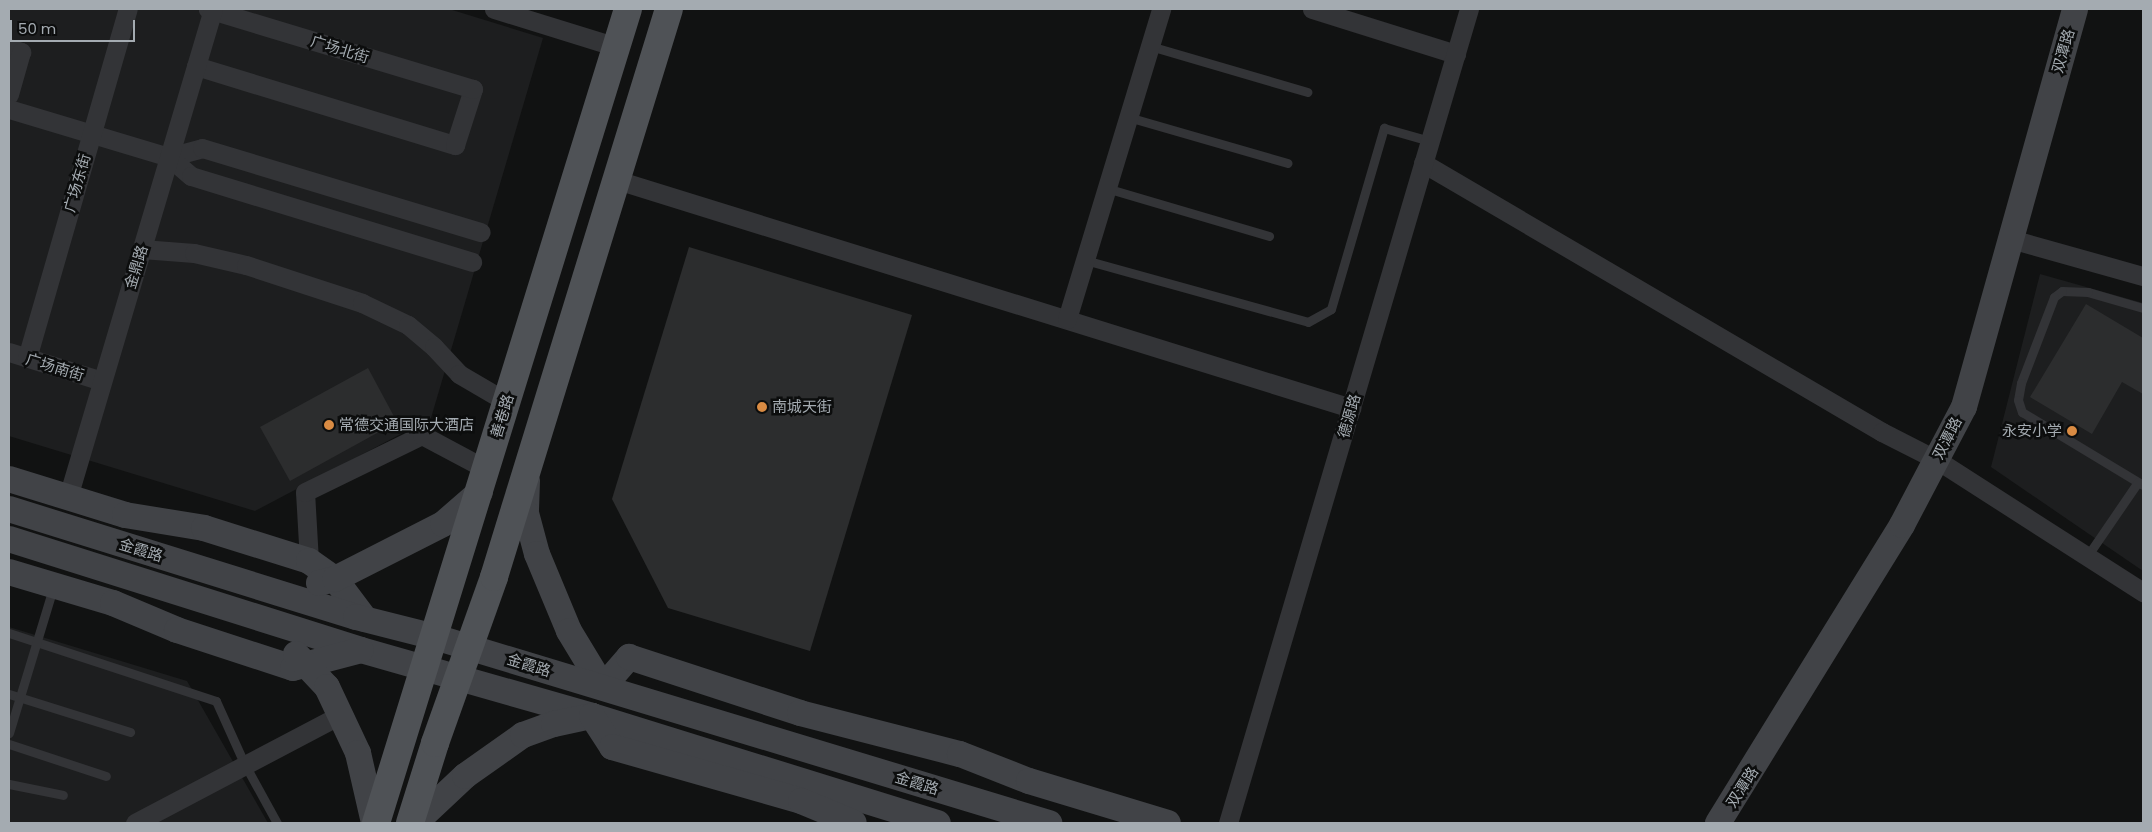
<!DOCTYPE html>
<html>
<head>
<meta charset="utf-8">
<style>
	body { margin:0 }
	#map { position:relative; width:2152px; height:832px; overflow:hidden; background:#111212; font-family:Poppins,"Noto Sans SC",sans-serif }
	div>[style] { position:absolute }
	.built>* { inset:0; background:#1d1e1f }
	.building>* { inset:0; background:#2c2d2e }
	.lane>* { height:9px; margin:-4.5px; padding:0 4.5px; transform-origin:4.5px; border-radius:4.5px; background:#333437 }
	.street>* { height:19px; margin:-9.5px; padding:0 9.5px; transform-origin:9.5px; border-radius:9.5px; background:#333437 }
	.secondary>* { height:26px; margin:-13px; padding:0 13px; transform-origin:13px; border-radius:13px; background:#414347 }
	.primary>* { height:28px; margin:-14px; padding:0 14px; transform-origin:14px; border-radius:14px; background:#4f5256 }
	.dots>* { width:14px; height:14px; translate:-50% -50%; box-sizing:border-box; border:2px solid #0c0d0d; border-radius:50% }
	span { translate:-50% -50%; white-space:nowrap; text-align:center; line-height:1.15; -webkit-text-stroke:5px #0c0d0d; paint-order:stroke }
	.street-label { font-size:15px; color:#a4abb1 }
	.poi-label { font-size:15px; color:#a4abb1 }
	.left { translate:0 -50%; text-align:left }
	.right { translate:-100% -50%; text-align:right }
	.frame { position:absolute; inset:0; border:10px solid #a4abb1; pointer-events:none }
	.scale { position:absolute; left:10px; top:20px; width:125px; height:22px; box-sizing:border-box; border:2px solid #a4abb1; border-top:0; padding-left:6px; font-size:15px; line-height:18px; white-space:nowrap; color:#a4abb1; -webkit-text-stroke:4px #0c0d0d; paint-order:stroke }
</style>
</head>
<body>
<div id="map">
	<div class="built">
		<i style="clip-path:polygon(9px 9px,449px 9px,543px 38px,431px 418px,255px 511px,9px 436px)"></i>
		<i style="clip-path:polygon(2040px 274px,2143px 303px,2143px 571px,1991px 467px)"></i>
		<i style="clip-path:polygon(9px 627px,187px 681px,268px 823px,9px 823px)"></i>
	</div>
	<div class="building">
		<i style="clip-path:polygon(689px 247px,912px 315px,810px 651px,668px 608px,612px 499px)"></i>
		<i style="clip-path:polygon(2086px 304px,2143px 338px,2143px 394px,2122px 382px,2092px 434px,2030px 397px)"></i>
		<i style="clip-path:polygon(368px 368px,397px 422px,290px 481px,260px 427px)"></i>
	</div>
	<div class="lane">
		<i style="left:1150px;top:46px;width:164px;rotate:16.3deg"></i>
		<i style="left:1128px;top:117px;width:166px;rotate:16.1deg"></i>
		<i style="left:1106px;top:188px;width:170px;rotate:16.4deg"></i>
		<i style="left:1085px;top:260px;width:231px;rotate:15.5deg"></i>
		<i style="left:1308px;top:322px;width:26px;rotate:-29deg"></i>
		<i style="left:1331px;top:309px;width:189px;rotate:-73.7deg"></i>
		<i style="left:1384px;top:128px;width:48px;rotate:15.8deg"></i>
		<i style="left:2143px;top:308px;width:57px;rotate:-163.8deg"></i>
		<i style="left:2088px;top:292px;width:26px;rotate:-178deg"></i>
		<i style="left:2062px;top:291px;width:10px;rotate:143deg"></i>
		<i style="left:2054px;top:297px;width:92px;rotate:111deg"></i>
		<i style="left:2021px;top:383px;width:17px;rotate:100deg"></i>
		<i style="left:2018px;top:400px;width:13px;rotate:72deg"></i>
		<i style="left:2022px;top:412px;width:141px;rotate:31.1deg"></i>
		<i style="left:2088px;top:555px;width:88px;rotate:-55.6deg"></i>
		<i style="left:9px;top:633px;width:218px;rotate:18.2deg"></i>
		<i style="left:216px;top:701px;width:68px;rotate:65.7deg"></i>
		<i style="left:244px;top:763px;width:68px;rotate:61.2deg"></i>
		<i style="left:9px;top:694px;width:127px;rotate:17.4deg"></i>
		<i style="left:9px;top:733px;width:152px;rotate:-73.1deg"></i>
		<i style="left:9px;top:744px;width:102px;rotate:18.3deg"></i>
		<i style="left:9px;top:784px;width:55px;rotate:11.5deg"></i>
	</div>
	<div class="street">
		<i style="left:494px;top:9px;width:129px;rotate:17.2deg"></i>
		<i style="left:1312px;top:9px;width:151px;rotate:17.4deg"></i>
		<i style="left:9px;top:48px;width:13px;rotate:18deg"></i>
		<i style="left:21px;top:52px;width:44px;rotate:105.9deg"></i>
		<i style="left:196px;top:66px;width:271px;rotate:17deg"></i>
		<i style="left:455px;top:145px;width:59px;rotate:-72.2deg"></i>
		<i style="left:473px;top:89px;width:277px;rotate:-163.2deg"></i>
		<i style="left:9px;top:109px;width:167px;rotate:16.7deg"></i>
		<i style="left:169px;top:157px;width:34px;rotate:-15deg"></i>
		<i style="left:202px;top:148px;width:291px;rotate:16.8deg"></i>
		<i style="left:169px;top:157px;width:29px;rotate:41deg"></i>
		<i style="left:191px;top:176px;width:294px;rotate:17deg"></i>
		<i style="left:1423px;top:163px;width:532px;rotate:30.37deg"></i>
		<i style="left:1882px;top:432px;width:62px;rotate:27deg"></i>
		<i style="left:1937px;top:460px;width:245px;rotate:32.7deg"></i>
		<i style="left:617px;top:180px;width:769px;rotate:17.26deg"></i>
		<i style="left:2011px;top:239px;width:137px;rotate:15.7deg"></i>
		<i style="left:142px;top:249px;width:52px;rotate:4.4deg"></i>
		<i style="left:194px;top:253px;width:53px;rotate:13deg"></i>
		<i style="left:246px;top:265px;width:122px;rotate:18.1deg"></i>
		<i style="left:362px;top:303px;width:51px;rotate:25.6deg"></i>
		<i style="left:408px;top:325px;width:34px;rotate:40deg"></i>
		<i style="left:434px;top:347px;width:37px;rotate:47deg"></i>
		<i style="left:459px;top:374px;width:56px;rotate:30.3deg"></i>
		<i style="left:1067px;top:319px;width:324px;rotate:-73.1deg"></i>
		<i style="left:9px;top:352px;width:97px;rotate:17.3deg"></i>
		<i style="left:27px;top:358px;width:363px;rotate:-73.9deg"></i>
		<i style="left:68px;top:497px;width:509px;rotate:-73.45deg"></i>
		<i style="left:309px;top:561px;width:69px;rotate:-93.3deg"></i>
		<i style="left:305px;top:492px;width:130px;rotate:-26deg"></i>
		<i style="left:422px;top:435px;width:72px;rotate:28deg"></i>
		<i style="left:135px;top:823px;width:232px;rotate:-27.8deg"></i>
		<i style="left:1228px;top:823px;width:849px;rotate:-73.51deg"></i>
	</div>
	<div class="secondary">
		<i style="left:9px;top:479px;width:121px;rotate:17.2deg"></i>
		<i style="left:125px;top:515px;width:80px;rotate:9.3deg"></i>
		<i style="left:204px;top:528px;width:110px;rotate:17.4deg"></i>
		<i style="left:309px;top:561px;width:32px;rotate:35deg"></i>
		<i style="left:335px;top:579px;width:50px;rotate:53.1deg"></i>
		<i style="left:527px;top:481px;width:32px;rotate:92deg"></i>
		<i style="left:526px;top:513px;width:42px;rotate:75deg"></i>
		<i style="left:537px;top:554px;width:83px;rotate:67.4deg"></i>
		<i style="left:569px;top:631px;width:66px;rotate:58.7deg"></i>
		<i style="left:603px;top:687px;width:40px;rotate:-49deg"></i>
		<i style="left:629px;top:657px;width:180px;rotate:18.1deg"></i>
		<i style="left:800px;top:713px;width:165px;rotate:14.4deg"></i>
		<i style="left:960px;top:754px;width:74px;rotate:21.4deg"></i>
		<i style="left:1029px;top:781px;width:145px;rotate:16.8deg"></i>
		<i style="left:9px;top:509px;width:363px;rotate:17.3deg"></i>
		<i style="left:356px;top:617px;width:81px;rotate:14.2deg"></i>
		<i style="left:435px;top:637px;width:642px;rotate:16.85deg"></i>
		<i style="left:9px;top:539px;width:369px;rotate:17.5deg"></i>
		<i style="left:361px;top:650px;width:240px;rotate:15.9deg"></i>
		<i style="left:592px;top:716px;width:362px;rotate:17.2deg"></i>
		<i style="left:9px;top:572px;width:109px;rotate:16.6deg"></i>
		<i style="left:113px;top:603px;width:69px;rotate:22.9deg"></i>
		<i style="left:177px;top:630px;width:122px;rotate:18.1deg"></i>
		<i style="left:293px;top:668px;width:70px;rotate:-14.8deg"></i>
		<i style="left:319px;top:583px;width:16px;rotate:-14deg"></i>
		<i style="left:335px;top:579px;width:121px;rotate:-27deg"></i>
		<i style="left:443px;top:524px;width:49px;rotate:-40.9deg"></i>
		<i style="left:296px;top:654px;width:45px;rotate:46.8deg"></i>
		<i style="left:327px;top:687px;width:73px;rotate:64.8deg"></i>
		<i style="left:358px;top:753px;width:72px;rotate:77.1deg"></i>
		<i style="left:415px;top:823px;width:69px;rotate:-43.2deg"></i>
		<i style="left:465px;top:776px;width:71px;rotate:-35.3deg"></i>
		<i style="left:523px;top:735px;width:33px;rotate:-20deg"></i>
		<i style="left:554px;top:724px;width:39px;rotate:-12deg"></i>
		<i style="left:592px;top:716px;width:37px;rotate:57deg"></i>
		<i style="left:612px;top:747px;width:197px;rotate:15.9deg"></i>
		<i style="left:801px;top:801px;width:57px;rotate:22.5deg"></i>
		<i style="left:1718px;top:823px;width:350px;rotate:-58.3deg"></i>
		<i style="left:1902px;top:525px;width:133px;rotate:-62.3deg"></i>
		<i style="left:1964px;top:407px;width:413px;rotate:-74.4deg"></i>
	</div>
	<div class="primary">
		<i style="left:376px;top:823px;width:852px;rotate:-72.8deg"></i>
		<i style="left:410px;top:823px;width:84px;rotate:-72.6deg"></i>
		<i style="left:435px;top:743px;width:176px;rotate:-70.4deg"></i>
		<i style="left:494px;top:577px;width:594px;rotate:-72.88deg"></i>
	</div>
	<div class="dots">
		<i style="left:762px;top:407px;background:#d98b43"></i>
		<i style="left:329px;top:425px;background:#d98b43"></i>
		<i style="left:2072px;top:431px;background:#d98b43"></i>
	</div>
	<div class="street-label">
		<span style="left:340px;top:49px;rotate:17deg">广场北街</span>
		<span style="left:2063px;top:51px;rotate:-74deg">双潭路</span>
		<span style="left:77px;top:183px;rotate:-74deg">广场东街</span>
		<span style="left:136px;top:267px;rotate:-73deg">金鼎路</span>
		<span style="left:55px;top:367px;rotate:17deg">广场南街</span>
		<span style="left:502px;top:416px;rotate:-73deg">善卷路</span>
		<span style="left:1349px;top:416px;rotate:-74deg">德源路</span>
		<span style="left:1947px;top:438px;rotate:-63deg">双潭路</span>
		<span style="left:141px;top:550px;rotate:17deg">金霞路</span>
		<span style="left:529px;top:665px;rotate:17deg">金霞路</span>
		<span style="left:917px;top:783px;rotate:17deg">金霞路</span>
		<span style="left:1742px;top:787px;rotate:-57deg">双潭路</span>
	</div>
	<div class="poi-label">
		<span class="left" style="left:772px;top:407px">南城天街</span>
		<span class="left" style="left:339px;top:425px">常德交通国际大酒店</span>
		<span class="right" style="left:2062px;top:431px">永安小学</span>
	</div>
	<div class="frame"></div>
	<div class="scale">50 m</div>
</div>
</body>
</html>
